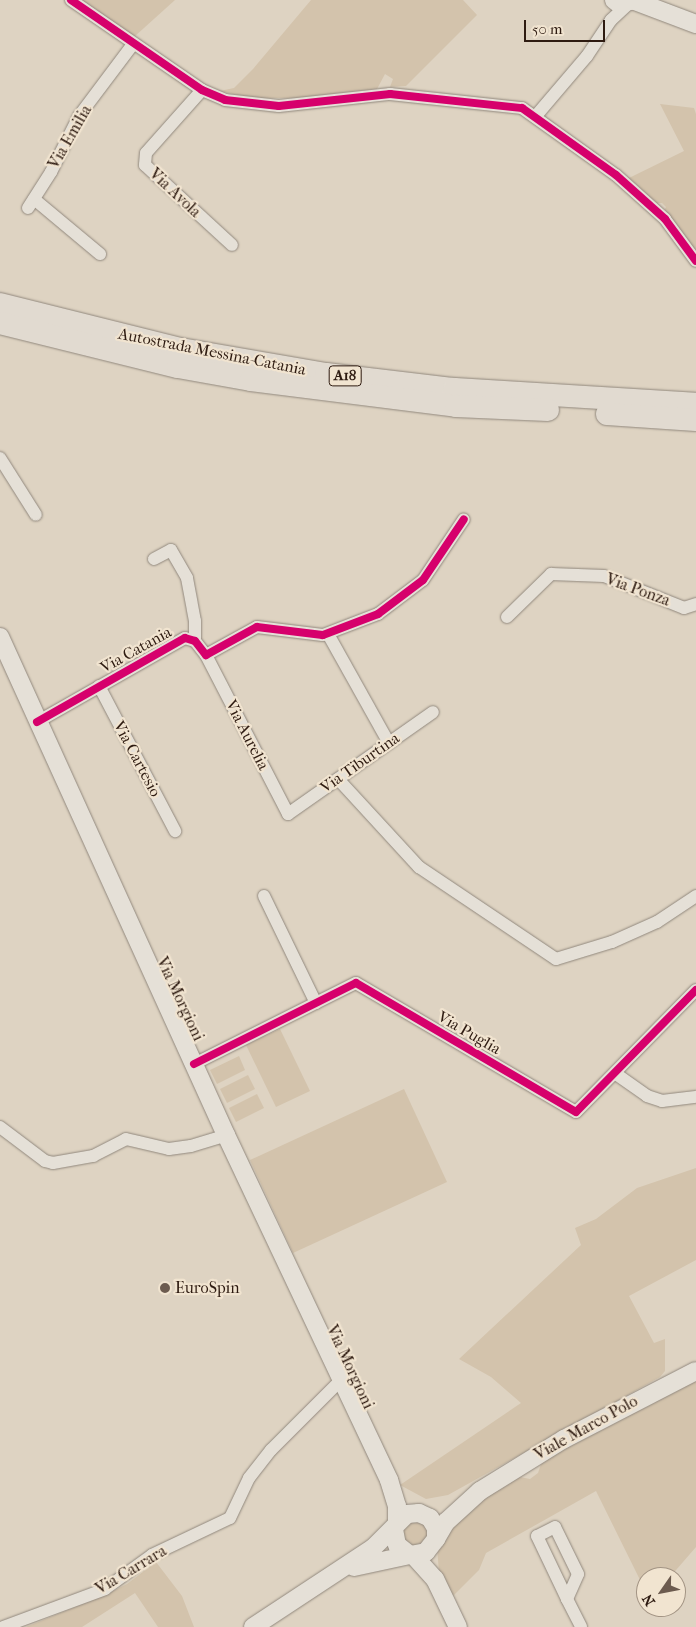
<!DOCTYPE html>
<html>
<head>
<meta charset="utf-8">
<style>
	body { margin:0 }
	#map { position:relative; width:696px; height:1627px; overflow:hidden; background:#ded3c2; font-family:"IM FELL French Canon",serif }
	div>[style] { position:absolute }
	.green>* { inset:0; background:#d3c3ac }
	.roads { filter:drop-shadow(0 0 1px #91887d) drop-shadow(0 0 1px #91887d) }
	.street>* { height:12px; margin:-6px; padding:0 6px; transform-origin:6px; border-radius:6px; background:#e5e0d7 }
	.secondary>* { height:18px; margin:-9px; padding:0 9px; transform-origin:9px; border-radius:9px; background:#e5e0d7 }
	.highway>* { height:22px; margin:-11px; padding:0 11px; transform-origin:11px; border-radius:11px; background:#e1dad0 }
	.cycleway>* { height:8px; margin:-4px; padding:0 4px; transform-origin:4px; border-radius:4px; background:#d6006c }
	.dots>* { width:14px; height:14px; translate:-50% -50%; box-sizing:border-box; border:2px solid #f1e4d0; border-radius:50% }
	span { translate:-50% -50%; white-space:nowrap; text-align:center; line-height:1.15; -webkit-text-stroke:4.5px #f1e4d0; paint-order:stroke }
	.shield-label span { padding:1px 4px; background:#f1e4d0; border:1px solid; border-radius:4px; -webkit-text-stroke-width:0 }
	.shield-label { font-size:15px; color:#2e1b11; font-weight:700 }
	.street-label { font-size:16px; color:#2e1b11 }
	.poi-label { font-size:16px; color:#2e1b11 }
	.left { translate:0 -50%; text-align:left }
	.north { position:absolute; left:636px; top:1567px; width:50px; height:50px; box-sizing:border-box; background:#f1e4d0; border:1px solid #a39484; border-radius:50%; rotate:237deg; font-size:14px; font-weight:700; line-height:20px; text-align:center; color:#2e1b11 }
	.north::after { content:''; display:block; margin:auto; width:18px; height:22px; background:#6c5b4f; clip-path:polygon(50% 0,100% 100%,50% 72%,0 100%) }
	.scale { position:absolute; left:524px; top:20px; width:81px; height:22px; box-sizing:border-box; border:2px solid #2e1b11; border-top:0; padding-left:6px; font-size:15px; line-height:18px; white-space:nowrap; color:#2e1b11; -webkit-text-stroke:4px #f1e4d0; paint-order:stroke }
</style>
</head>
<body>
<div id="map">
	<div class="green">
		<i style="clip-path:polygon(80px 0,175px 0,134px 37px)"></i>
		<i style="clip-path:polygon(311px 0,463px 0,477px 15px,406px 86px,390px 87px,393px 79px,385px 74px,377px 89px,297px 98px,250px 98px,220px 91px,234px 88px,253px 69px)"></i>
		<i style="clip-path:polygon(660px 104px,694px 108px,696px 114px,696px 252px,664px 211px,666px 207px,662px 203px,657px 203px,629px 178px,684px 151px)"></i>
		<i style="clip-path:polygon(280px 1029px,310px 1091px,276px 1107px,246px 1045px)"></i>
		<i style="clip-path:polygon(239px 1056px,245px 1070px,217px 1084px,210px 1070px)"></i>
		<i style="clip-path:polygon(248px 1075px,255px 1089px,227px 1103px,220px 1089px)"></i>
		<i style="clip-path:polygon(404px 1089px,447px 1182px,293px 1253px,250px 1160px)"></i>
		<i style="clip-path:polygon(257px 1094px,264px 1108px,236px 1122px,229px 1108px)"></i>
		<i style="clip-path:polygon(696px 1168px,696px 1260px,629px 1296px,654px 1343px,665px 1339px,665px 1371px,660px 1377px,448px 1495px,426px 1499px,400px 1485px,521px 1403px,491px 1377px,459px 1359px,581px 1245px,575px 1228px,596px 1219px,637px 1188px)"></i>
		<i style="clip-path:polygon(696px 1381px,696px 1547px,670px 1577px,646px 1577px,646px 1592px,596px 1491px,486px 1553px,479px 1570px,450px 1599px,439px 1572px,437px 1547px,461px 1513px,520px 1477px,530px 1479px,538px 1473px,542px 1461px)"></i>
		<i style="clip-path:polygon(423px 1519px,430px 1538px,412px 1551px,397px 1529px,399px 1524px)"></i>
		<i style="clip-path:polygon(156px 1562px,182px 1596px,194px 1627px,158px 1627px,135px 1593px,82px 1627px,26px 1627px,107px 1594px,127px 1584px)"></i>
	</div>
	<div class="roads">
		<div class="street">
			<i style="left:71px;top:0;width:159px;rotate:34.5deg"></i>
			<i style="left:202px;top:90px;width:25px;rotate:23deg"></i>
			<i style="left:225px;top:100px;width:54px;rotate:6.3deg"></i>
			<i style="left:279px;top:106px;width:112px;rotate:-6.2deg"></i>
			<i style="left:390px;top:94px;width:133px;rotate:6.1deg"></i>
			<i style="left:522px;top:108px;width:115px;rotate:35.5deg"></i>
			<i style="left:616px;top:175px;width:66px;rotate:41.9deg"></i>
			<i style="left:665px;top:219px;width:52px;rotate:53.6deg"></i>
			<i style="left:202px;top:90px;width:84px;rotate:131.6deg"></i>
			<i style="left:146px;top:153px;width:12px;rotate:95deg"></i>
			<i style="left:145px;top:165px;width:118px;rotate:42.6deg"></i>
			<i style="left:535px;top:117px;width:80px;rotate:-49.6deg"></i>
			<i style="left:587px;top:56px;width:43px;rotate:-56.3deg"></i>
			<i style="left:611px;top:20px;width:26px;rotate:-43deg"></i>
			<i style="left:34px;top:199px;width:86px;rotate:39.8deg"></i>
			<i style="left:28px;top:208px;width:43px;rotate:-57.4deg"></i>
			<i style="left:51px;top:172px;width:63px;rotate:-63.4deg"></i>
			<i style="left:79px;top:116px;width:90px;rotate:-53.1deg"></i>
			<i style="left:0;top:458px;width:67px;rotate:57.7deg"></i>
			<i style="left:154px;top:559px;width:19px;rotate:-28deg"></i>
			<i style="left:171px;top:550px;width:32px;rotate:60deg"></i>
			<i style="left:187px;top:578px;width:44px;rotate:79.5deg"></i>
			<i style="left:195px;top:621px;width:20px;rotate:90deg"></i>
			<i style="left:507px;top:617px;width:62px;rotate:-44.3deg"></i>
			<i style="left:551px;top:574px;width:53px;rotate:2.2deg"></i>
			<i style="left:604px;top:576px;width:86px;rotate:21.8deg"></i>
			<i style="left:684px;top:608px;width:13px;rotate:-18deg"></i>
			<i style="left:328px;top:634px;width:125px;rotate:60.8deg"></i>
			<i style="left:206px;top:655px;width:179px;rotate:62.7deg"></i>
			<i style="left:288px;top:814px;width:177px;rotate:-35.1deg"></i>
			<i style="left:99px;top:686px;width:164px;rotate:62.3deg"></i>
			<i style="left:37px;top:722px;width:170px;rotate:-29.6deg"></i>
			<i style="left:185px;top:638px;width:10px;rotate:17deg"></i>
			<i style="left:195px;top:641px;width:18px;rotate:52deg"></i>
			<i style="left:206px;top:655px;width:58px;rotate:-28.8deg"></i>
			<i style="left:257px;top:627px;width:66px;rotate:6.9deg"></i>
			<i style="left:323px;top:635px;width:59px;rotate:-20.9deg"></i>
			<i style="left:378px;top:614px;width:56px;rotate:-37.1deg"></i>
			<i style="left:423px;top:580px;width:73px;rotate:-56.1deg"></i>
			<i style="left:338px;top:779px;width:120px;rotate:47.4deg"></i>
			<i style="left:419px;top:867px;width:165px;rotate:33.9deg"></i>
			<i style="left:556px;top:959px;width:59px;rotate:-16.9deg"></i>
			<i style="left:612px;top:942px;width:49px;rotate:-24deg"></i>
			<i style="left:657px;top:922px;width:47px;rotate:-33.7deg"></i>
			<i style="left:264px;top:896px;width:119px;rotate:64.1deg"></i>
			<i style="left:194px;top:1064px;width:181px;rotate:-26.6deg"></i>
			<i style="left:356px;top:983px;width:255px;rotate:30.4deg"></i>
			<i style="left:576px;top:1112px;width:171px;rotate:-45.5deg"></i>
			<i style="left:616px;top:1074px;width:38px;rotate:35deg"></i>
			<i style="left:647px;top:1096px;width:16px;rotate:18deg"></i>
			<i style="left:662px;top:1101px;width:34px;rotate:-7deg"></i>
			<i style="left:0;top:1127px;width:56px;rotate:37.1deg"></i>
			<i style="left:45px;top:1161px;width:8px;rotate:14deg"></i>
			<i style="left:53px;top:1163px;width:41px;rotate:-9.9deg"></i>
			<i style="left:93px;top:1156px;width:37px;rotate:-27deg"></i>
			<i style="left:126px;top:1139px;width:44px;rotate:13.1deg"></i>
			<i style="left:169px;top:1149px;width:22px;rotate:-8deg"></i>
			<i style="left:191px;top:1146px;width:37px;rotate:-17deg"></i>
			<i style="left:567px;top:1599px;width:27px;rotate:-66deg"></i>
			<i style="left:578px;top:1574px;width:52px;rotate:-116.1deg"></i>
			<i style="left:555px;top:1527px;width:20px;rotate:153deg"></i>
			<i style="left:537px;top:1536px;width:70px;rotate:64.5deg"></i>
			<i style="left:567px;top:1599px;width:31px;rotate:63deg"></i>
			<i style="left:3px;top:1627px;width:109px;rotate:-20.4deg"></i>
			<i style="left:105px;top:1589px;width:58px;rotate:-35.9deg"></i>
			<i style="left:152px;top:1555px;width:86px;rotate:-25.4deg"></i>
			<i style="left:230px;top:1518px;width:44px;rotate:-64.6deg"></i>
			<i style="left:249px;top:1478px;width:36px;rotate:-52deg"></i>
			<i style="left:271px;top:1450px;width:99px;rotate:-45deg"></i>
		</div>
		<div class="secondary">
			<i style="left:614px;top:0;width:5px;rotate:37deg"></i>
			<i style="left:618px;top:3px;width:18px;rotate:-9deg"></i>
			<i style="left:635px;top:1px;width:65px;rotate:20.7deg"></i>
			<i style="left:0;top:637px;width:547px;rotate:65.59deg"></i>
			<i style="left:226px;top:1135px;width:382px;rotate:64.7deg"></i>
			<i style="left:389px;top:1480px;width:27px;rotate:73deg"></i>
			<i style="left:397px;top:1506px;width:15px;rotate:90deg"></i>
			<i style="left:436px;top:1539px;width:20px;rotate:-60deg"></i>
			<i style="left:446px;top:1522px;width:46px;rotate:-42.4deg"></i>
			<i style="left:480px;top:1491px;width:99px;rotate:-31.8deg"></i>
			<i style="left:564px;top:1439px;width:148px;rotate:-27.3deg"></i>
			<i style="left:414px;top:1556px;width:31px;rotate:48deg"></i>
			<i style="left:435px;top:1579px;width:53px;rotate:64.4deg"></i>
			<i style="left:354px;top:1567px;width:57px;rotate:-12.1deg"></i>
			<i style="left:253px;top:1627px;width:144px;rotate:-33.4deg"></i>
			<i style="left:373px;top:1548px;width:48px;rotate:-45deg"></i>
			<i style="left:407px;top:1514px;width:12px;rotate:-5deg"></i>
			<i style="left:419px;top:1513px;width:12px;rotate:24deg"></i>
			<i style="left:430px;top:1518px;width:12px;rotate:59deg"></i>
			<i style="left:436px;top:1528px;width:11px;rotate:90deg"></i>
			<i style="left:436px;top:1539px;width:16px;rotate:128deg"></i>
			<i style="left:426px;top:1552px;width:16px;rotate:169deg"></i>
			<i style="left:410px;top:1555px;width:16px;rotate:-142deg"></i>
			<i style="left:397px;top:1545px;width:16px;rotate:-101deg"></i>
		</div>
		<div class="highway">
			<i style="left:0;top:304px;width:187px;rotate:14deg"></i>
			<i style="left:181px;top:349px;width:147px;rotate:9.8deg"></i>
			<i style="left:326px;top:374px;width:129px;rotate:6.7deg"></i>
			<i style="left:454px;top:389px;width:242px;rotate:3.5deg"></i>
			<i style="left:0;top:323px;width:183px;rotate:13.9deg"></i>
			<i style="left:178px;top:367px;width:74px;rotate:10.1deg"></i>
			<i style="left:251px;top:380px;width:207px;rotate:7.2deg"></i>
			<i style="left:456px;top:406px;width:92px;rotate:2.5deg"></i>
			<i style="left:607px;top:414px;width:89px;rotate:3.9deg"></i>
		</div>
	</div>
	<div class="cycleway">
		<i style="left:71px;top:0;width:159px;rotate:34.5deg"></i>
		<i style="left:202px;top:90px;width:25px;rotate:23deg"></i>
		<i style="left:225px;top:100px;width:54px;rotate:6.3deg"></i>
		<i style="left:279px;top:106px;width:112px;rotate:-6.2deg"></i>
		<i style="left:390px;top:94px;width:133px;rotate:6.1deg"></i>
		<i style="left:522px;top:108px;width:115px;rotate:35.5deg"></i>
		<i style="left:616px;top:175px;width:66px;rotate:41.9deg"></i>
		<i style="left:665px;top:219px;width:52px;rotate:53.6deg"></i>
		<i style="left:37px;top:722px;width:170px;rotate:-29.6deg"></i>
		<i style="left:185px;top:638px;width:10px;rotate:17deg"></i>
		<i style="left:195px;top:641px;width:18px;rotate:52deg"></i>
		<i style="left:206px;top:655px;width:58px;rotate:-28.8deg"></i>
		<i style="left:257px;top:627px;width:66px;rotate:6.9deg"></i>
		<i style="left:323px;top:635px;width:59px;rotate:-20.9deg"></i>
		<i style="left:378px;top:614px;width:56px;rotate:-37.1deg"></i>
		<i style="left:423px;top:580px;width:73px;rotate:-56.1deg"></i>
		<i style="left:194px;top:1064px;width:181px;rotate:-26.6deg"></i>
		<i style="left:356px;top:983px;width:255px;rotate:30.4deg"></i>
		<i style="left:576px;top:1112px;width:171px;rotate:-45.5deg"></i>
	</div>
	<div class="dots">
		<i style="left:165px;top:1288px;background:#6c5b4f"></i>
	</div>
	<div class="shield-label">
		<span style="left:345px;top:376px">A18</span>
	</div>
	<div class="street-label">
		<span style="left:70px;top:137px;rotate:-60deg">Via Emilia</span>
		<span style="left:175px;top:193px;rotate:43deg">Via Avola</span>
		<span style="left:212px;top:352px;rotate:11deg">Autostrada Messina-Catania</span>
		<span style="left:638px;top:590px;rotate:20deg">Via Ponza</span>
		<span style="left:136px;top:650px;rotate:-29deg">Via Catania</span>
		<span style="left:247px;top:735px;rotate:63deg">Via Aurelia</span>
		<span style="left:137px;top:759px;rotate:62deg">Via Cartesio</span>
		<span style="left:360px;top:763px;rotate:-35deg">Via Tiburtina</span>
		<span style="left:180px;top:999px;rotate:65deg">Via Morgioni</span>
		<span style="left:469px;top:1033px;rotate:30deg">Via Puglia</span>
		<span style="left:350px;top:1367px;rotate:65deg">Via Morgioni</span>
		<span style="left:586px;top:1428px;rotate:-29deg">Viale Marco Polo</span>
		<span style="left:131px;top:1570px;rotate:-31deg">Via Carrara</span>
	</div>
	<div class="poi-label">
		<span class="left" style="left:175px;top:1288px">EuroSpin</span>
	</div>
	<div class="north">N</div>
	<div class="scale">50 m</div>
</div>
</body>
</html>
